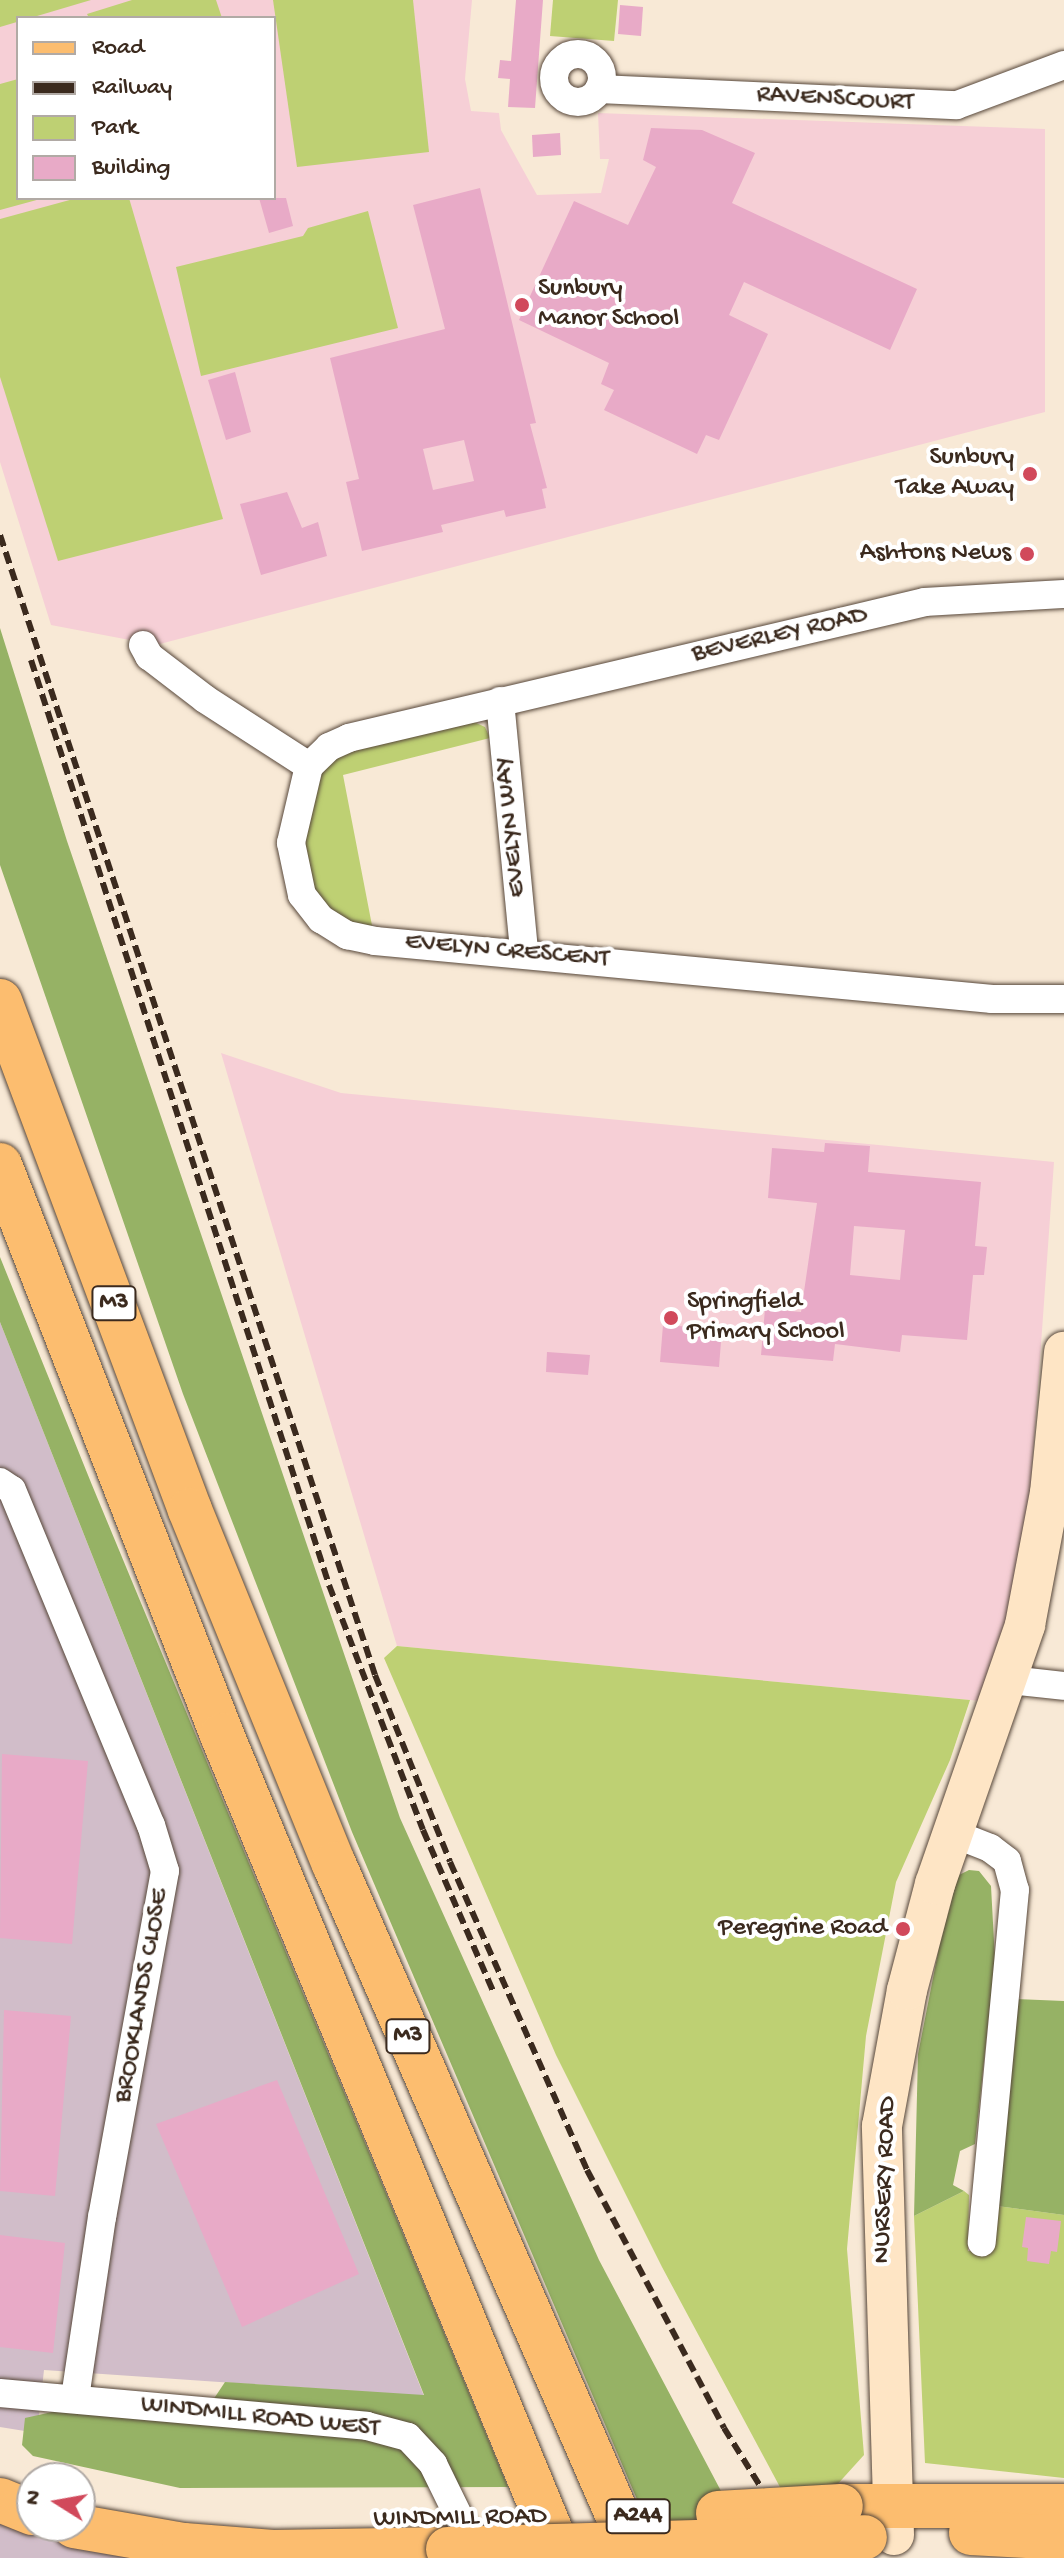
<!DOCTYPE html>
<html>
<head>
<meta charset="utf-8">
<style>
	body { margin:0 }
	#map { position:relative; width:1064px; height:2558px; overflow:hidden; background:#f8e9d6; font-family:"Gochi Hand",sans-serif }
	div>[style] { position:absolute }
	.built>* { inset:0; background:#f6cfd6 }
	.industrial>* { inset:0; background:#d1bdc9 }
	.green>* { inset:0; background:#bed073 }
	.forest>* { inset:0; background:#96b265 }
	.building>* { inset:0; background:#e8aac7 }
	.roads { filter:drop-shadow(0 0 2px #57473a) drop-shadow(0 0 2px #57473a) }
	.street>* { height:28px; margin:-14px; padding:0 14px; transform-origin:14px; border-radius:14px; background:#fff }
	.street>.ring { margin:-14px; padding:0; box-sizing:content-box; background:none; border:28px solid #fff; border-radius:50% }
	.secondary>* { height:40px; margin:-20px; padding:0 20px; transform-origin:20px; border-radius:20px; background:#fee5c5 }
	.primary>* { height:44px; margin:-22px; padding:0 22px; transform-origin:22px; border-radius:22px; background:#fcbd6f }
	.highway>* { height:44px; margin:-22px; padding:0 22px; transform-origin:22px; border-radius:22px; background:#fcbd6f }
	.rail>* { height:6px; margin-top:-3px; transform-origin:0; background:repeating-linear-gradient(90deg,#3b2a1e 0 12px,transparent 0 18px) }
	.bridges { filter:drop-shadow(0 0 2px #57473a) drop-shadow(0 0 2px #57473a) }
	.primary-bridge>* { height:44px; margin:-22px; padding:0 22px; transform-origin:22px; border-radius:22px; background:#fcbd6f }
	.dots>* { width:22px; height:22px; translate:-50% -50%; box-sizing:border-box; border:4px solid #fff; border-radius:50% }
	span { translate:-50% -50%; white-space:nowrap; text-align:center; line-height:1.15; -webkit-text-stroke:8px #fff; paint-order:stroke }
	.shield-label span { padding:2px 6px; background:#fff; border:2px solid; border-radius:6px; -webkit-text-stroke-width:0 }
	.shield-label { font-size:24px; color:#3b2a1e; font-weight:700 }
	.street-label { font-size:26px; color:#3b2a1e }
	.poi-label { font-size:26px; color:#3b2a1e }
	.left { translate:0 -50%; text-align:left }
	.right { translate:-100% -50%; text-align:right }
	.legend { position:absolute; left:16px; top:16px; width:260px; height:184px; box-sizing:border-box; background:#fff; border:2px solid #b1aaa5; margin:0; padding:10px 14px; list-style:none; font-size:24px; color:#3b2a1e }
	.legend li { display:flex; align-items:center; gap:16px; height:40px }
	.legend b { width:40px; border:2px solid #b1aaa5 }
	.north { position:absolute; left:16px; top:2462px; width:80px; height:80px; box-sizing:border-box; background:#fff; border:2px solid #b1aaa5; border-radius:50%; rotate:281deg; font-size:22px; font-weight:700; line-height:32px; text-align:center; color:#3b2a1e }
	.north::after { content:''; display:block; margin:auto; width:28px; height:36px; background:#d1495b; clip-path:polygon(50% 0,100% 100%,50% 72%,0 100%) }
</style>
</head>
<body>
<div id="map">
	<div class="built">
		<i style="clip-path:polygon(evenodd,0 0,472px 0,465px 79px,471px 111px,499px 113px,501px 130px,537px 195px,601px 193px,609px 159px,600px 159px,598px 113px,1045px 129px,1045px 412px,156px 645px,51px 625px,0 462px,0 0,18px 18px,274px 18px,274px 198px,18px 198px,18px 18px)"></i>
		<i style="clip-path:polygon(221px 1053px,341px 1093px,1054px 1162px,1030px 1499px,1012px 1602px,981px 1701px,397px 1646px)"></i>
	</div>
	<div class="industrial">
		<i style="clip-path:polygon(0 1322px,424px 2396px,44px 2370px,37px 2433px,0 2427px)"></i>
		<i style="clip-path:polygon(0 2522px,139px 2558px,0 2558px)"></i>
	</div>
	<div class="green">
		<i style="clip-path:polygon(0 0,91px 0,0 27px)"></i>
		<i style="clip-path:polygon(132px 0,216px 0,222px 18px,89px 18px,87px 14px)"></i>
		<i style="clip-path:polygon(273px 0,413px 0,429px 152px,297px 167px)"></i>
		<i style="clip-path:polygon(553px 0,618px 0,614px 41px,550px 36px)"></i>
		<i style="clip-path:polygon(18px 79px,18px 198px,44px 198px,0 210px,0 84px)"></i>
		<i style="clip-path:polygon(77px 198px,129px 198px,223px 519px,58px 561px,0 377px,0 219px)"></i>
		<i style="clip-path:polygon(368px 211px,398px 328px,201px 376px,176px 267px,303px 236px,308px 228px)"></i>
		<i style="clip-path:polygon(474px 722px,485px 727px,490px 738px,343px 775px,375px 941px,347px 935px,294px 870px,291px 843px,329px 747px)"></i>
		<i style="clip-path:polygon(397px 1646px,970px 1700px,950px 1760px,896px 1882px,866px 2036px,847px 2249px,864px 2455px,835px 2487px,781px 2489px,662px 2267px,556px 2055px,384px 1658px)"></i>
		<i style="clip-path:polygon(964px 2191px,969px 2195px,968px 2251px,992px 2251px,997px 2206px,1064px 2215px,1064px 2478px,925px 2463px,914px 2216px)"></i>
	</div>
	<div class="forest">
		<i style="clip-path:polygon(0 628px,67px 841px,400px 1818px,599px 2260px,721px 2491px,767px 2558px,662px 2558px,352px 1832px,183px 1394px,0 865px)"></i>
		<i style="clip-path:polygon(0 1257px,92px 1485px,508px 2487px,180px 2488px,33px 2456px,22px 2445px,25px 2418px,52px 2412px,207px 2409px,225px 2382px,424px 2395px,0 1322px)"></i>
		<i style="clip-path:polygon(969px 1870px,979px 1871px,991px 1886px,995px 1960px,975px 2144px,960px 2151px,953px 2185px,964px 2191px,914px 2216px,918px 2054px,948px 1902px,959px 1875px)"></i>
		<i style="clip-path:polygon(1013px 1999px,1064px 2001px,1064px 2215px,997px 2206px)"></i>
	</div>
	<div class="building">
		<i style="clip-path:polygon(516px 0,543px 0,535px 108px,508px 107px,510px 79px,498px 78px,500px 60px,511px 61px)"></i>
		<i style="clip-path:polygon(620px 5px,643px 7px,641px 36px,618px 34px)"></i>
		<i style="clip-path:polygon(651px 128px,702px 130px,755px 153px,732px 203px,917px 289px,890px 350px,744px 282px,729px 315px,768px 334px,719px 440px,706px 435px,697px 454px,604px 410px,614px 390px,601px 384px,609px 363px,519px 320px,574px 201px,628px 225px,656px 167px,643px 160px)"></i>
		<i style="clip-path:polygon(560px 133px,561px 155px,533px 157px,532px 135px)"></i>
		<i style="clip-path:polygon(evenodd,480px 188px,536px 423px,530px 424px,547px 488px,542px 489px,546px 508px,506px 517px,504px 510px,441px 525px,443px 532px,362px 551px,346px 482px,359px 479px,330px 358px,445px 329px,413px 205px,480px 188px,464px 440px,474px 481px,433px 490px,423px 449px,464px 440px)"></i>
		<i style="clip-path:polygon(259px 198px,286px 198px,293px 226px,269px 233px)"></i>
		<i style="clip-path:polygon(235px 372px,251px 432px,226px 440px,208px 380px)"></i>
		<i style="clip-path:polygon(287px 492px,302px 528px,318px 522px,327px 556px,261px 575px,240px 504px)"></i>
		<i style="clip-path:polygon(evenodd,825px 1143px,870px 1146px,868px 1172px,981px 1182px,975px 1246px,987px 1247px,984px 1275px,973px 1275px,967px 1340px,902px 1335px,900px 1352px,835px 1344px,833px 1361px,761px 1355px,765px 1309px,801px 1312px,817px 1203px,768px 1198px,772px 1148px,824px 1152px,825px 1143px,854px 1226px,905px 1230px,900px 1280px,850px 1275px,854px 1226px)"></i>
		<i style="clip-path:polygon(663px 1325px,722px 1329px,719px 1367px,660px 1362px)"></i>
		<i style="clip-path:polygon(547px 1352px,590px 1355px,588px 1375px,546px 1372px)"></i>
		<i style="clip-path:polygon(2px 1754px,88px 1761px,72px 1944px,0 1938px)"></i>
		<i style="clip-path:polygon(4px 2010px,71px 2016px,55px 2196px,0 2191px)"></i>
		<i style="clip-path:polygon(277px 2080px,359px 2274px,242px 2327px,156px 2124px)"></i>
		<i style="clip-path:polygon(1026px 2217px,1061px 2221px,1057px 2252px,1051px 2251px,1049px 2264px,1027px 2261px,1028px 2248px,1022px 2247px)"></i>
		<i style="clip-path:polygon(0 2235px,65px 2243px,53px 2353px,0 2347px)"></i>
	</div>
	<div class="roads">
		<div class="street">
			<i class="ring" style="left:554px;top:54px;width:20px;height:20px"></i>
			<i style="left:599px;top:89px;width:358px;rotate:2.6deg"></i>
			<i style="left:957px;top:105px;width:114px;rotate:-20.5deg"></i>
			<i style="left:1064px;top:594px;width:139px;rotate:176.7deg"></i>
			<i style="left:925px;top:602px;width:592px;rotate:166.72deg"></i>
			<i style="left:349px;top:738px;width:22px;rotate:156deg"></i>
			<i style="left:329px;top:747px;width:28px;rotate:136deg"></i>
			<i style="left:309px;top:766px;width:79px;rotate:103.2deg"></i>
			<i style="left:291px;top:843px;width:53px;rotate:78.1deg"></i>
			<i style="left:302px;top:895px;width:31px;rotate:52deg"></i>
			<i style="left:321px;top:919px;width:31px;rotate:32deg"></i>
			<i style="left:347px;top:935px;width:29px;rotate:12deg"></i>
			<i style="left:375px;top:941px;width:620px;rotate:5.37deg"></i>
			<i style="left:992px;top:999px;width:72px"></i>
			<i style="left:143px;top:645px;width:13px;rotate:61deg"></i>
			<i style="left:149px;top:656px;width:71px;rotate:37.5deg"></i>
			<i style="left:205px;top:699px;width:124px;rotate:32.8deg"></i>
			<i style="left:500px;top:701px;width:252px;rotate:84.5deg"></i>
			<i style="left:0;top:1482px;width:14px;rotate:34deg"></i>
			<i style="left:12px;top:1490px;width:363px;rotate:67.5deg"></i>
			<i style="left:151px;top:1825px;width:48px;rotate:73.1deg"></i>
			<i style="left:165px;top:1871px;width:352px;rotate:100.3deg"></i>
			<i style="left:102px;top:2217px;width:183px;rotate:98.5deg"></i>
			<i style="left:1010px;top:1680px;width:54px;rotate:6.3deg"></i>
			<i style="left:952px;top:1833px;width:41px;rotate:21.5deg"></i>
			<i style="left:990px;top:1848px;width:21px;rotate:37deg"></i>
			<i style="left:1007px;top:1861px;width:30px;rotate:75deg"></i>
			<i style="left:1015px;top:1890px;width:354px;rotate:95.4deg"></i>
			<i style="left:0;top:2393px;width:368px;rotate:5.1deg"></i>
			<i style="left:367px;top:2426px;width:42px;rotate:15deg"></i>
			<i style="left:408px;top:2437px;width:37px;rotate:47deg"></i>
			<i style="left:433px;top:2464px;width:105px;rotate:63.9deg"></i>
		</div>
		<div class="secondary">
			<i style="left:894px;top:2535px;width:409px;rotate:-91.7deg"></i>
			<i style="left:882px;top:2126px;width:138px;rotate:-79.6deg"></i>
			<i style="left:907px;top:1990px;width:110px;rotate:-75.2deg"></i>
			<i style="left:935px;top:1884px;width:274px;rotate:-70.8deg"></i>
			<i style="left:1025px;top:1625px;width:134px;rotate:-79.3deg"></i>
			<i style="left:1050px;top:1493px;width:142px;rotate:-84.3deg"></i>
		</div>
		<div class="primary">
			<i style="left:0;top:2500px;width:35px;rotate:22deg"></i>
			<i style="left:841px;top:2506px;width:223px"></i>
			<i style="left:74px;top:2526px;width:112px;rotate:9.8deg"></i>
			<i style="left:184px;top:2545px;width:89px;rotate:4.5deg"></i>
			<i style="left:273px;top:2552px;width:175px;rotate:-1deg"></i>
			<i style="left:971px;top:2533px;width:93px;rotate:3.1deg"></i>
		</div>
		<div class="highway">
			<i style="left:0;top:1001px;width:543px;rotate:69.53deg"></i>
			<i style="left:190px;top:1510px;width:382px;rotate:67.9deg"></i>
			<i style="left:334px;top:1864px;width:757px;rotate:66.48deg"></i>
			<i style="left:0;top:1165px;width:612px;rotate:68.72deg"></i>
			<i style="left:222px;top:1735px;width:890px;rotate:67.55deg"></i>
		</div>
	</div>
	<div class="rail">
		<i style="left:0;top:535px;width:1200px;rotate:71.79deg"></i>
		<i style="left:375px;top:1675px;width:201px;rotate:68.1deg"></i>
		<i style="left:450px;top:1862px;width:337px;rotate:66deg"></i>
		<i style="left:587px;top:2170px;width:292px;rotate:62deg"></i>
		<i style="left:724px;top:2428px;width:153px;rotate:58.1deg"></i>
		<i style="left:31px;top:660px;width:972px;rotate:72.14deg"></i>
		<i style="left:329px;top:1585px;width:262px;rotate:69deg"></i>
		<i style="left:423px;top:1830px;width:178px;rotate:66.5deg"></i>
	</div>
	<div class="bridges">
		<div class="primary-bridge">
			<i style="left:718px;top:2513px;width:123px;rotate:-3.3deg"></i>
			<i style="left:448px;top:2549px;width:417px;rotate:-1.6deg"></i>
		</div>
	</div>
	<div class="dots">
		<i style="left:522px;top:305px;background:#d1495b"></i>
		<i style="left:1030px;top:474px;background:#d1495b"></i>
		<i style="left:1027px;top:554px;background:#d1495b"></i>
		<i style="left:671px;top:1318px;background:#d1495b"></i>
		<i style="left:903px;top:1929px;background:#d1495b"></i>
	</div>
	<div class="shield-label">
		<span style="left:114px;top:1303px">M3</span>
		<span style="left:408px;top:2036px">M3</span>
		<span style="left:638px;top:2516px">A244</span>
	</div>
	<div class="street-label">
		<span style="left:835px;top:100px;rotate:3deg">RAVENSCOURT</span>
		<span style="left:780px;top:636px;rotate:-13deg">BEVERLEY ROAD</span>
		<span style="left:512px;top:827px;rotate:-96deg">EVELYN WAY</span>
		<span style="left:507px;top:952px;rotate:5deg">EVELYN CRESCENT</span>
		<span style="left:143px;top:1996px;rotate:-80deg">BROOKLANDS CLOSE</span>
		<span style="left:886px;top:2180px;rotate:-88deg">NURSERY ROAD</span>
		<span style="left:260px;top:2418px;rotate:6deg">WINDMILL ROAD WEST</span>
		<span style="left:460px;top:2519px;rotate:-1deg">WINDMILL ROAD</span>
	</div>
	<div class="poi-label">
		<span class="left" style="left:538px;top:305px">Sunbury<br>Manor School</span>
		<span class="right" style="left:1014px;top:474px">Sunbury<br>Take Away</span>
		<span class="right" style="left:1011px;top:554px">Ashtons News</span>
		<span class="left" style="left:687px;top:1318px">Springfield<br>Primary School</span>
		<span class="right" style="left:887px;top:1929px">Peregrine Road</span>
	</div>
	<ul class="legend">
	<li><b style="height:10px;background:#fcbd6f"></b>Road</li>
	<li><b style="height:10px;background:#3b2a1e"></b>Railway</li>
	<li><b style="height:22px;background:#bed073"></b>Park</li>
	<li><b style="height:22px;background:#e8aac7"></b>Building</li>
	</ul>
	<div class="north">N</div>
</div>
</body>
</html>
